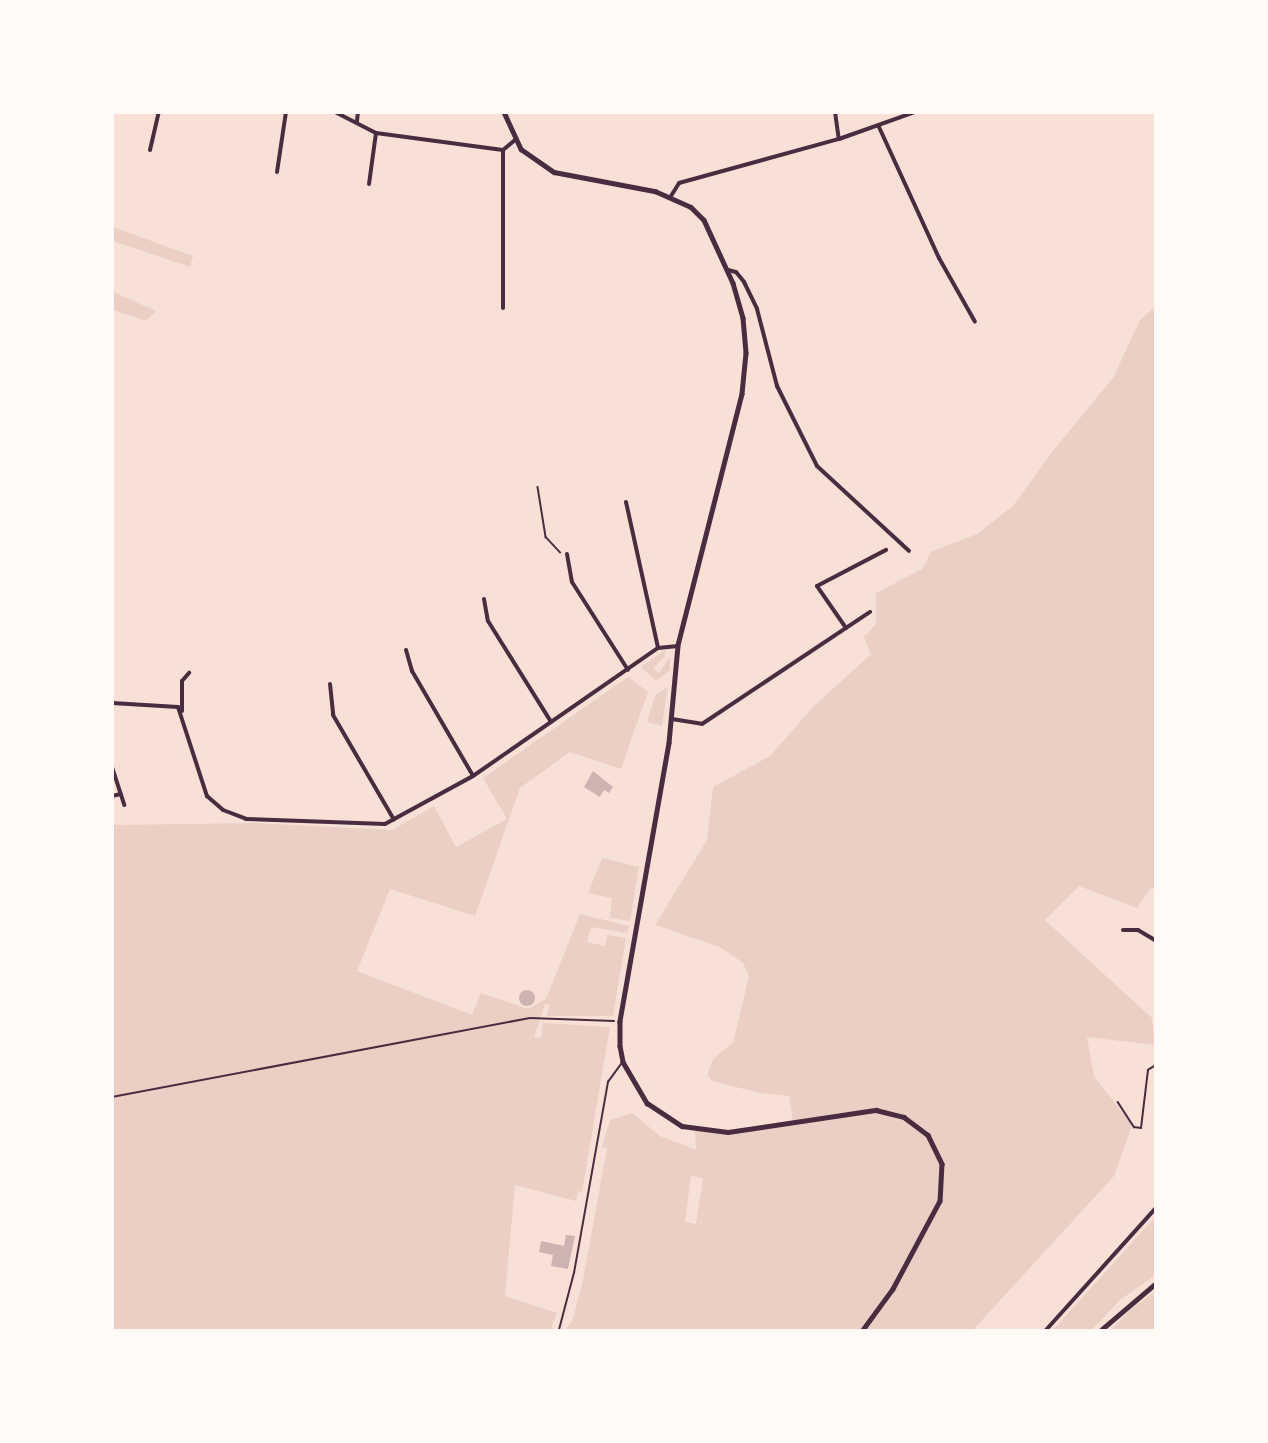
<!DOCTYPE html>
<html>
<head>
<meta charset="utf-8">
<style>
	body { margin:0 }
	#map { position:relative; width:1268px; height:1443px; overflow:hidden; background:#f7e1d7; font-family:"Roboto Condensed",sans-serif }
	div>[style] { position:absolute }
	.green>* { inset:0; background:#ebcfc5 }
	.building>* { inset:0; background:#ccb4b1 }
	.round { border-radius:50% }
	.path>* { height:1.5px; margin:-0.75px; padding:0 0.75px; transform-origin:0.75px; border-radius:0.75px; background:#4a2c40 }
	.service>* { height:1.5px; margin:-0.75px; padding:0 0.75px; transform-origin:0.75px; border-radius:0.75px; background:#4a2c40 }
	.minor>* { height:4px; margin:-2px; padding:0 2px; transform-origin:2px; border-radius:2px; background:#4a2c40 }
	.tertiary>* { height:4.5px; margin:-2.25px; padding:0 2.25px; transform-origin:2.25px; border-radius:2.25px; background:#4a2c40 }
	span { translate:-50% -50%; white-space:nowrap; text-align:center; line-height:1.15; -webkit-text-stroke:4.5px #fffaf5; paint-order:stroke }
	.frame { position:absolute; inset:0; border:114px solid #fffaf5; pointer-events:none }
</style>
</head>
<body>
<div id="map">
	<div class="green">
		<i style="clip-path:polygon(113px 227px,193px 256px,190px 267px,113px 241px)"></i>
		<i style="clip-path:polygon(113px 292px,156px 311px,146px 321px,113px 310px)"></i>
		<i style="clip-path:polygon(evenodd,1155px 307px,1155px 890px,1151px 887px,1137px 908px,1079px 886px,1045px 920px,1152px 1018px,1155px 1045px,1087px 1037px,1094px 1076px,1132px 1125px,1114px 1176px,973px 1330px,565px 1330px,572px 1322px,583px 1280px,607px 1148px,602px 1147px,610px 1120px,632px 1113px,660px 1136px,696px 1150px,695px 1129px,713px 1132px,793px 1122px,789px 1096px,760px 1093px,712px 1081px,707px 1075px,714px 1058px,733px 1043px,749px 976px,743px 963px,720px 947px,655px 925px,707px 840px,713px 787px,770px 756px,814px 706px,871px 654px,864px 637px,876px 624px,876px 593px,922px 569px,931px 552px,977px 534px,1013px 506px,1052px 452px,1113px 378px,1140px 320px,1155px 307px,691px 1176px,703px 1178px,696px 1224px,685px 1222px,691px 1176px)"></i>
		<i style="clip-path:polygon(665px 650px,665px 656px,653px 668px,659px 673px,670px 656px,670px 670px,656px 681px,641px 667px)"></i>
		<i style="clip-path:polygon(628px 677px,648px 692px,621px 769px,570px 752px,520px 788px,475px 916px,390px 889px,357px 971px,472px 1015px,481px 993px,528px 1009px,546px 999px,580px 914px,629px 926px,627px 933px,591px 927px,587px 942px,605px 946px,607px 935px,626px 938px,613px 1016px,547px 1016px,549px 1005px,545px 1004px,534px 1037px,541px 1038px,543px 1023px,610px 1027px,582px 1192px,578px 1191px,576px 1201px,515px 1185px,505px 1296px,557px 1313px,550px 1330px,113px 1330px,112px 825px,255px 823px,392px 830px,434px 806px,456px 847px,507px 819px,483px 778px)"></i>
		<i style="clip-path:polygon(668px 687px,662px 726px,647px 722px,655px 695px)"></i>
		<i style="clip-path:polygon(602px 858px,639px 867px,630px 921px,610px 918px,612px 898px,588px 893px)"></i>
		<i style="clip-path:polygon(1155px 1217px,1155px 1275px,1120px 1300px,1092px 1330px,1053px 1330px)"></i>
		<i style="clip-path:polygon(1155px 1291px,1155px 1330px,1111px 1330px,1129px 1311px)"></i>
	</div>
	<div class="building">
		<i style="clip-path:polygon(593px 771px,613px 787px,609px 793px,604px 790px,600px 797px,584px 787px)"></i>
		<i class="round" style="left:519px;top:990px;width:16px;height:16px"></i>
		<i style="clip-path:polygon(566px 1235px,575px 1236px,568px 1269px,551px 1266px,553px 1255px,539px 1252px,541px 1241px,564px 1246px)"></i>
	</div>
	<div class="path">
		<i style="left:538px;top:487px;width:51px;rotate:80.9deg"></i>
		<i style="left:546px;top:537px;width:21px;rotate:47deg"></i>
		<i style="left:112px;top:1097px;width:425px;rotate:-10.7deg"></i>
		<i style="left:530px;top:1018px;width:84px;rotate:2deg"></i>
	</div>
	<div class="service">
		<i style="left:1118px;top:1102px;width:30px;rotate:57deg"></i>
		<i style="left:1134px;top:1127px;width:7px;rotate:8deg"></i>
		<i style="left:1141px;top:1128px;width:58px;rotate:-83.1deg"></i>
		<i style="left:1148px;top:1070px;width:9px;rotate:-32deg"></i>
		<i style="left:559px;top:1330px;width:59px;rotate:-75.3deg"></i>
		<i style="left:574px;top:1273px;width:194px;rotate:-79.9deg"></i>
		<i style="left:608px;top:1082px;width:24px;rotate:-54deg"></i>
	</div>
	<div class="minor">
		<i style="left:335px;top:112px;width:46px;rotate:27.1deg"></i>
		<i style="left:376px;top:133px;width:128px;rotate:7.6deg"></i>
		<i style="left:835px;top:112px;width:27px;rotate:82deg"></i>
		<i style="left:357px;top:121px;width:9px;rotate:-84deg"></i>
		<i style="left:879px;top:127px;width:144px;rotate:65.4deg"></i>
		<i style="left:939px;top:258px;width:73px;rotate:60.6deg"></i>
		<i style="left:150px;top:150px;width:39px;rotate:-77deg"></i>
		<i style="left:277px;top:172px;width:61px;rotate:-81.5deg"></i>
		<i style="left:369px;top:184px;width:51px;rotate:-82.2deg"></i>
		<i style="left:671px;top:196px;width:15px;rotate:-58deg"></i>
		<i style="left:679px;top:183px;width:166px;rotate:-15.4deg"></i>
		<i style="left:839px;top:139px;width:81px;rotate:-19.6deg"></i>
		<i style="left:728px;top:270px;width:8px;rotate:14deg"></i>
		<i style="left:736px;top:272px;width:13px;rotate:51deg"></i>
		<i style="left:744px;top:282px;width:30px;rotate:64deg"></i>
		<i style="left:757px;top:309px;width:80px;rotate:75.4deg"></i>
		<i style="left:777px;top:386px;width:89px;rotate:63.4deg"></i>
		<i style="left:817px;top:466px;width:125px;rotate:42.7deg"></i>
		<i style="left:503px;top:308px;width:158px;rotate:-90deg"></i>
		<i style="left:503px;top:150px;width:16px;rotate:-40deg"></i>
		<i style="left:626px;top:502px;width:149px;rotate:77.6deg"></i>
		<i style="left:567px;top:554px;width:28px;rotate:80deg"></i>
		<i style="left:572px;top:582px;width:104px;rotate:57.5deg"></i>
		<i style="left:484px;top:599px;width:22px;rotate:80deg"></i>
		<i style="left:488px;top:621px;width:119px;rotate:58deg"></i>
		<i style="left:846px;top:628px;width:51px;rotate:-124.6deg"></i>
		<i style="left:817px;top:586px;width:78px;rotate:-27.6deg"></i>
		<i style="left:406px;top:650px;width:22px;rotate:74deg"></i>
		<i style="left:412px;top:671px;width:121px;rotate:59.8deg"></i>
		<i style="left:330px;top:684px;width:31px;rotate:84deg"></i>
		<i style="left:333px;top:715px;width:121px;rotate:59.8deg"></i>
		<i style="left:112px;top:703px;width:66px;rotate:3.5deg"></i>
		<i style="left:178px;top:707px;width:94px;rotate:72deg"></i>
		<i style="left:207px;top:796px;width:21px;rotate:41deg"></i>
		<i style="left:223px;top:810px;width:25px;rotate:21deg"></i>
		<i style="left:246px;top:819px;width:139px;rotate:2.1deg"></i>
		<i style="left:385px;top:824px;width:100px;rotate:-28.6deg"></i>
		<i style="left:473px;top:776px;width:225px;rotate:-34.7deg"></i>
		<i style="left:658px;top:648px;width:20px;rotate:-6deg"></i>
		<i style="left:182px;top:711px;width:30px;rotate:-90deg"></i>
		<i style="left:182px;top:681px;width:11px;rotate:-49deg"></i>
		<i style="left:672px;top:719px;width:30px;rotate:9deg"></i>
		<i style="left:702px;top:724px;width:202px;rotate:-33.7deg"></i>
		<i style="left:112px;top:767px;width:40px;rotate:72deg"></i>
		<i style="left:112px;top:796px;width:9px;rotate:-13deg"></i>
		<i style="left:1123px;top:930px;width:15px"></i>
		<i style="left:1138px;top:930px;width:21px;rotate:31deg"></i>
		<i style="left:1046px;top:1330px;width:164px;rotate:-48deg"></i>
	</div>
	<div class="tertiary">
		<i style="left:504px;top:112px;width:41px;rotate:65.3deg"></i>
		<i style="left:521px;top:149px;width:40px;rotate:34.9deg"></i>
		<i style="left:554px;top:172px;width:103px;rotate:10.7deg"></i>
		<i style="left:655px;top:191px;width:39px;rotate:24deg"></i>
		<i style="left:691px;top:207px;width:18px;rotate:45deg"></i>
		<i style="left:704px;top:220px;width:69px;rotate:65.3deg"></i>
		<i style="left:733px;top:283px;width:36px;rotate:74deg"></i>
		<i style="left:743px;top:318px;width:35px;rotate:85deg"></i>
		<i style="left:746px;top:353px;width:41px;rotate:95.6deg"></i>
		<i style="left:742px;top:394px;width:260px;rotate:104.3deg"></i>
		<i style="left:678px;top:646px;width:97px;rotate:95.3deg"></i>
		<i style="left:669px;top:743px;width:283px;rotate:100deg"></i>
		<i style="left:620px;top:1022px;width:24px;rotate:90deg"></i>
		<i style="left:620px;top:1046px;width:16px;rotate:79deg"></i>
		<i style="left:623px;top:1062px;width:48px;rotate:59.7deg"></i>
		<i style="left:647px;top:1103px;width:42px;rotate:33.3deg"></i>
		<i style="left:682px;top:1126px;width:46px;rotate:7.4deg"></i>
		<i style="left:728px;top:1132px;width:150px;rotate:-8.5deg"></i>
		<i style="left:876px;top:1110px;width:29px;rotate:14deg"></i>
		<i style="left:904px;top:1117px;width:30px;rotate:37deg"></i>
		<i style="left:928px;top:1135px;width:32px;rotate:64deg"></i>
		<i style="left:942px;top:1164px;width:37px;rotate:93deg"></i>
		<i style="left:940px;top:1201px;width:100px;rotate:118.1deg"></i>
		<i style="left:893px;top:1289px;width:51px;rotate:126.2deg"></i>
		<i style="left:1101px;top:1330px;width:72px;rotate:-40.5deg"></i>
	</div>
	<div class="frame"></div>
</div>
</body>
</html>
